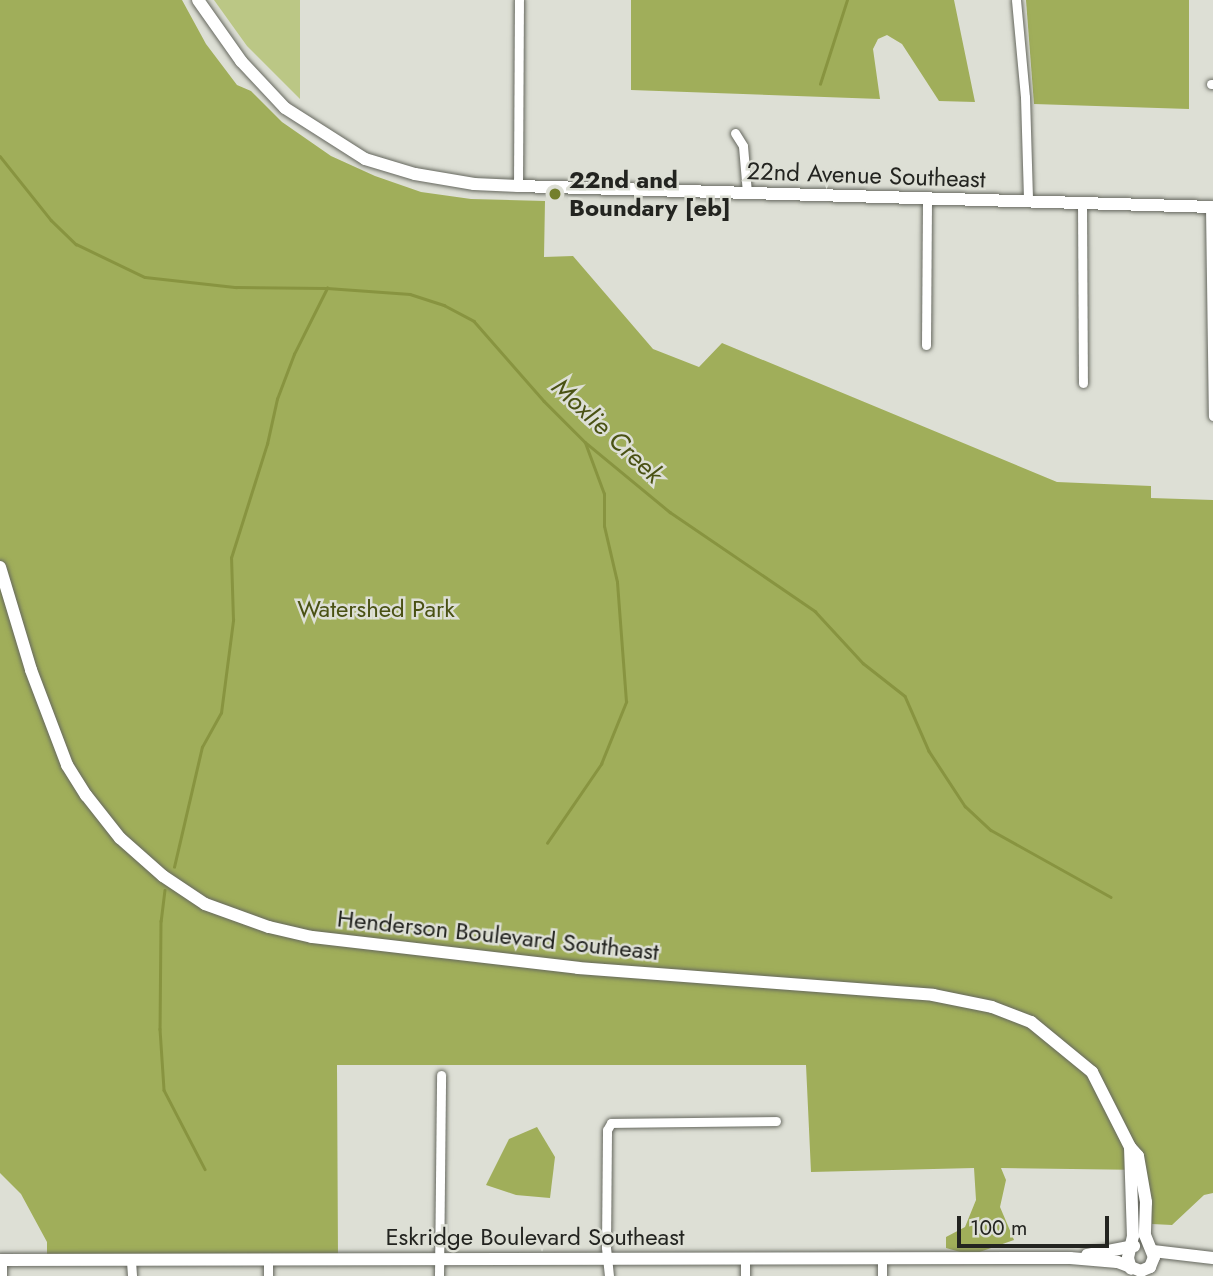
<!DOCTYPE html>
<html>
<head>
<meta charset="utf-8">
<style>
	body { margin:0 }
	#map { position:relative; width:1213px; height:1276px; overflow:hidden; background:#dddfd5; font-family:Jost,sans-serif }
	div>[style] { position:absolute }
	.green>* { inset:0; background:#bbc785 }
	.forest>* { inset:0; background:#a0ae5a }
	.stream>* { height:2.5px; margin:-1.25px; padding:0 1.25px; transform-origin:1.25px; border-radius:1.25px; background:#889440 }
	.roads { filter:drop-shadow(0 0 2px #65675e) drop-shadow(0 0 2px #65675e) }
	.street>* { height:9px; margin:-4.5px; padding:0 4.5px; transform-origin:4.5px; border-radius:4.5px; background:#fff }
	.secondary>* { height:12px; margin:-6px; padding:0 6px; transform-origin:6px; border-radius:6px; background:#fff }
	.dots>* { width:19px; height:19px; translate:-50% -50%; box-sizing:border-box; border:4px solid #dddfd5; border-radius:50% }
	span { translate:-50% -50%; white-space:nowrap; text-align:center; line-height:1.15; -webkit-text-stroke:5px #dddfd5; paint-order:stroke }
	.street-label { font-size:24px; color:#232420 }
	.poi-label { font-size:24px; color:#232420; font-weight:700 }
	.left { translate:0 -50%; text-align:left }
	.park-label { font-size:24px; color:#495113 }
	.water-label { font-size:26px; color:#4a5214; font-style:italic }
	.scale { position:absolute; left:957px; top:1216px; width:152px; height:32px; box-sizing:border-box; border:4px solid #232420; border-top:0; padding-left:9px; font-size:21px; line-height:24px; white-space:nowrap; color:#232420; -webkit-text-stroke:5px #dddfd5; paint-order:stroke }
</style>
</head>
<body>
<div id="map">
	<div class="green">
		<i style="clip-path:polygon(214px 0,300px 0,300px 99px,247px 46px)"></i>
	</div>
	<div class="forest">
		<i style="clip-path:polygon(0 0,182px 0,206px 44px,237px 85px,251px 91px,282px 122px,331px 156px,375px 176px,421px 192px,471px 199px,545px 201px,544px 257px,573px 256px,653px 349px,699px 367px,722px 343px,1057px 482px,1151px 486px,1151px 498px,1213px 500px,1213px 1193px,1204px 1195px,1172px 1225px,1152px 1224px,1146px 1170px,1001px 1168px,1006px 1180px,1000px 1207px,1014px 1240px,971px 1255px,946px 1248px,946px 1237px,965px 1227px,976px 1200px,974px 1168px,811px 1172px,806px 1065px,337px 1065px,338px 1259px,47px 1260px,47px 1242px,21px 1194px,0 1173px)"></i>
		<i style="clip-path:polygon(631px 0,954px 0,975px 102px,939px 101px,902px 44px,887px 35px,878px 39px,873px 49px,880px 99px,631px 90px)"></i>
		<i style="clip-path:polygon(1026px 0,1189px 0,1189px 109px,1034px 104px)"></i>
		<i style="clip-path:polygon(537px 1127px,555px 1157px,550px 1198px,516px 1195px,486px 1185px,509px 1139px)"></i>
	</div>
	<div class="stream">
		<i style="left:820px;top:84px;width:88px;rotate:-72.2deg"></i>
		<i style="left:0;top:156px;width:82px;rotate:51.4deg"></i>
		<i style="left:51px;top:220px;width:35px;rotate:44deg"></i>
		<i style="left:76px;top:244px;width:76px;rotate:25.6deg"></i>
		<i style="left:145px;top:277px;width:92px;rotate:6.3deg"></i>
		<i style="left:236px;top:287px;width:91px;rotate:0.6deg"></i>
		<i style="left:327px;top:288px;width:83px;rotate:4.1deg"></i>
		<i style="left:410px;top:294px;width:36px;rotate:18deg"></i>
		<i style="left:444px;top:305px;width:34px;rotate:28deg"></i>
		<i style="left:474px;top:321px;width:106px;rotate:48.8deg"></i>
		<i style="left:544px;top:401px;width:58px;rotate:45deg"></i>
		<i style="left:585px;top:442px;width:110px;rotate:39.5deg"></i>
		<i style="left:670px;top:512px;width:176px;rotate:34.3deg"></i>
		<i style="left:815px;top:611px;width:71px;rotate:47.3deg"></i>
		<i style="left:863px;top:663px;width:53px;rotate:38.2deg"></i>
		<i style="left:905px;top:696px;width:60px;rotate:66.4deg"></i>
		<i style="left:929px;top:751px;width:66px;rotate:56.8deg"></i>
		<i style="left:965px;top:806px;width:35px;rotate:43deg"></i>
		<i style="left:991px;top:830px;width:137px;rotate:29.2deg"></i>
		<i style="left:547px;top:843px;width:96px;rotate:-55.6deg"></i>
		<i style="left:601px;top:764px;width:67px;rotate:-68deg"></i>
		<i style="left:626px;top:702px;width:120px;rotate:-94.3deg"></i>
		<i style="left:617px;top:582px;width:57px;rotate:-103.1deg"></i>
		<i style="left:604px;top:526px;width:32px;rotate:-90deg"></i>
		<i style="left:604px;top:494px;width:54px;rotate:-110.4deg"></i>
		<i style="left:174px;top:867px;width:123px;rotate:-76.9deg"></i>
		<i style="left:202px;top:747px;width:39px;rotate:-61deg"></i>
		<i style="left:221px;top:713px;width:94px;rotate:-82.6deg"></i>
		<i style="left:233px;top:620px;width:62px;rotate:-91.8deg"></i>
		<i style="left:231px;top:558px;width:120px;rotate:-72.5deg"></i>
		<i style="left:267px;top:444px;width:46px;rotate:-77.5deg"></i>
		<i style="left:277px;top:399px;width:48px;rotate:-69.3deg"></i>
		<i style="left:294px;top:354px;width:74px;rotate:-63.4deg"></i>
		<i style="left:165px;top:890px;width:31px;rotate:97deg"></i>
		<i style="left:161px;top:921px;width:108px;rotate:90.5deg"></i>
		<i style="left:160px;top:1029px;width:61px;rotate:86.2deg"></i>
		<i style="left:164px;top:1090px;width:89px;rotate:62.6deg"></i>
	</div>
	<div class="roads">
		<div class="street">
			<i style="left:1016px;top:0;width:97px;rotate:84.7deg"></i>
			<i style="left:1025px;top:97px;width:104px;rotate:88.3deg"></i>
			<i style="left:1211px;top:84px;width:2px"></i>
			<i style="left:735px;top:133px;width:15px;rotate:58deg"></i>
			<i style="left:743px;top:146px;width:47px;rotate:85.1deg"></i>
			<i style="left:518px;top:186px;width:186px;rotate:-89.7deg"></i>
			<i style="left:1082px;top:203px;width:180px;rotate:89.7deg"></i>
			<i style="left:1210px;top:207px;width:209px;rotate:89.2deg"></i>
			<i style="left:926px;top:345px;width:147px;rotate:-89.6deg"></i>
			<i style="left:268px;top:1260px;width:16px;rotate:90deg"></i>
			<i style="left:131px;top:1261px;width:15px;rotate:86deg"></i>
			<i style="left:2px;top:1276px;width:16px;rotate:-90deg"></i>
			<i style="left:439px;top:1276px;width:201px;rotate:-89.4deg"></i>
			<i style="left:609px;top:1276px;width:29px;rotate:-96deg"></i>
			<i style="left:606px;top:1247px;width:117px;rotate:-89.5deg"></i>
			<i style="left:607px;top:1130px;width:8px;rotate:-60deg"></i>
			<i style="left:611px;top:1123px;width:165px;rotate:-0.7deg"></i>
			<i style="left:745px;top:1276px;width:18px;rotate:-90deg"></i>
			<i style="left:882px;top:1276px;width:18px;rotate:-90deg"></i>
		</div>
		<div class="secondary">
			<i style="left:198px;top:0;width:75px;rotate:54.8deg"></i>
			<i style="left:241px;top:61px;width:64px;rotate:46.9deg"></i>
			<i style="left:285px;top:108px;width:95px;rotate:32.5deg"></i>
			<i style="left:365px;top:159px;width:52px;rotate:16.7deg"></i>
			<i style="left:415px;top:174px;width:60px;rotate:9.6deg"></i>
			<i style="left:474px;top:184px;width:44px;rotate:2.6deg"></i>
			<i style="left:518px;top:186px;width:695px;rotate:1.73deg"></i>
			<i style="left:0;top:567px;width:108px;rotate:73.2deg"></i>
			<i style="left:31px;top:670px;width:102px;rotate:69.2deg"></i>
			<i style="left:67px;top:765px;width:36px;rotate:58deg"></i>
			<i style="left:86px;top:795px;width:55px;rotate:51.7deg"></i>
			<i style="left:120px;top:838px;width:57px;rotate:41.5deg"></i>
			<i style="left:163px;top:876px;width:50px;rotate:33.7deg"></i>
			<i style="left:205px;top:904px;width:68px;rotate:19.8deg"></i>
			<i style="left:269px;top:927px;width:44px;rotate:13.1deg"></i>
			<i style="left:312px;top:937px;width:268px;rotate:6.6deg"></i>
			<i style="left:578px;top:968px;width:356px;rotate:4.3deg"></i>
			<i style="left:933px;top:995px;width:60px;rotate:11.5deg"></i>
			<i style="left:992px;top:1007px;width:42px;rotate:21deg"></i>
			<i style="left:1031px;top:1022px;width:79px;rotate:39.3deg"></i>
			<i style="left:1092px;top:1072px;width:84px;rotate:63.1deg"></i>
			<i style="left:1130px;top:1147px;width:12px;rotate:48deg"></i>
			<i style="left:1138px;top:1156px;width:47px;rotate:80.1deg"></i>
			<i style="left:1146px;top:1202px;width:33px;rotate:92deg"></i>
			<i style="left:1145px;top:1235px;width:24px;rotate:68deg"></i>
			<i style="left:1154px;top:1257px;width:11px;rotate:112deg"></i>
			<i style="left:1150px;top:1267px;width:10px;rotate:156deg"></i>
			<i style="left:1141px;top:1271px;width:26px;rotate:-159deg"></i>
			<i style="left:1117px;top:1262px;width:47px;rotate:-175.1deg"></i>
			<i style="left:1070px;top:1258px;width:1070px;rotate:179.89deg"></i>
			<i style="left:1130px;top:1147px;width:89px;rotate:88.1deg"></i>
			<i style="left:1133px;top:1236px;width:23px;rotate:103deg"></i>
			<i style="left:1128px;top:1258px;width:11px;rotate:75deg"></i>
			<i style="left:1153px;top:1251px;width:60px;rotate:6.7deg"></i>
			<i style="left:1087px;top:1255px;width:48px;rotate:-10.8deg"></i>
		</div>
	</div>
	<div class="dots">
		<i style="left:555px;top:194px;background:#737f2c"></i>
	</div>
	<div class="street-label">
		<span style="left:866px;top:175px;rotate:2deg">22nd Avenue Southeast</span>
		<span style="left:498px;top:935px;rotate:6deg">Henderson Boulevard Southeast</span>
		<span style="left:535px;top:1237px">Eskridge Boulevard Southeast</span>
	</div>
	<div class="poi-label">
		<span class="left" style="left:569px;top:194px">22nd and<br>Boundary [eb]</span>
	</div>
	<div class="park-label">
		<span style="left:376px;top:609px">Watershed Park</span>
	</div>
	<div class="water-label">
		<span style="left:607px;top:431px;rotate:43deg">Moxlie Creek</span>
	</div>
	<div class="scale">100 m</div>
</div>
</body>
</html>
